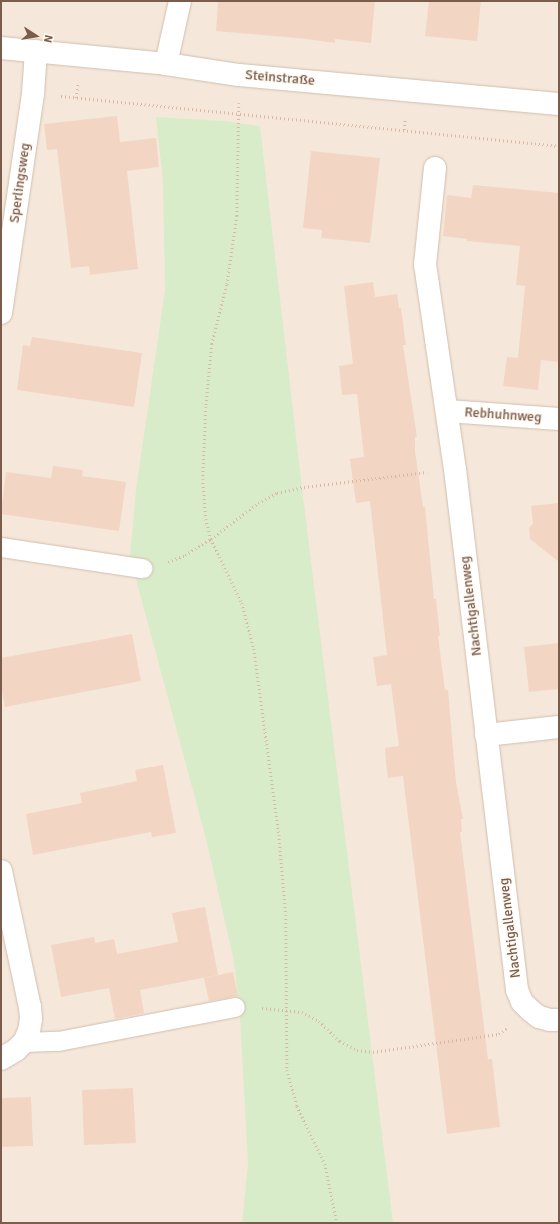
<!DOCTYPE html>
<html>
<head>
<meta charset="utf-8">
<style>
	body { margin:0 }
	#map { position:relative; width:560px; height:1224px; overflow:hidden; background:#fdf6ec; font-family:Signika,sans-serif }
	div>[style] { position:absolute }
	.residential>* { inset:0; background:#f5e8da }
	.green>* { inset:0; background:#d8ecc9 }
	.building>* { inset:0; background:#f3d5c3 }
	.path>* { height:2.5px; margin-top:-1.25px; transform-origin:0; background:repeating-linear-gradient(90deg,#d9b8a5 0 1px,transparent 0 4px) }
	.roads { filter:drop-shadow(0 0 1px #d1beb0) drop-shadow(0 0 1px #d1beb0) }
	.lane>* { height:19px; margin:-9.5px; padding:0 9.5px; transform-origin:9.5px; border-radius:9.5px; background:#fff }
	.street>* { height:22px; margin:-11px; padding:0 11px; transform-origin:11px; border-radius:11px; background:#fff }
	span { translate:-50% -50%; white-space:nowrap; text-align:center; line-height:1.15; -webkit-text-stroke:3px #fffaf3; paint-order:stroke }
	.street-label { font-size:14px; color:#7a5c4d }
	.frame { position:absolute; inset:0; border:2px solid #7a5c4d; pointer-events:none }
	.north { position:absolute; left:16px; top:16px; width:40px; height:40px; -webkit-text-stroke:3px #fffaf3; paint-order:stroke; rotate:102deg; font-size:11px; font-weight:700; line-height:16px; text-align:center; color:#7a5c4d }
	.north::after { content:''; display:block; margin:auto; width:14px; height:18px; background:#7a5c4d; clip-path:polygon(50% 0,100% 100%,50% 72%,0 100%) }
</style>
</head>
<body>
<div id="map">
	<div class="residential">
		<i style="clip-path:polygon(1px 1px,559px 1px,559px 1223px,1px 1223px)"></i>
	</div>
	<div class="green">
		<i style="clip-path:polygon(156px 117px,223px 121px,260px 126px,301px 480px,393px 1223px,242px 1223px,248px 1164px,240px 1017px,234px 961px,206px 839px,130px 557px,136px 490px,165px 290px,163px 182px)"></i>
	</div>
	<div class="building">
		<i style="clip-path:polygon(218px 1px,375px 1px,371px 43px,335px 39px,335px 43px,307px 39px,216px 31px)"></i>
		<i style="clip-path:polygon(429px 1px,481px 1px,477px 41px,425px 36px)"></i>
		<i style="clip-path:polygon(117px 116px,120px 142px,156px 138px,159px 167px,127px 171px,138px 269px,90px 275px,89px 266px,71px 268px,57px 149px,47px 150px,44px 124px)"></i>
		<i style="clip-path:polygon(311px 151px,380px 158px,370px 243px,321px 238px,322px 230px,303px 228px)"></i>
		<i style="clip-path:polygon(473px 185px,559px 193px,559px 362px,541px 360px,538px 390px,503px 386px,507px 357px,518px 358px,525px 286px,516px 285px,520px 246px,467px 241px,467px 239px,443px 236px,447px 195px,471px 198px)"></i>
		<i style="clip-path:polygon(373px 282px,375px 297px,397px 294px,399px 308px,401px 308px,406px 345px,403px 345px,417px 437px,415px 437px,415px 451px,423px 507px,425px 507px,434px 599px,436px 599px,440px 636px,438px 636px,445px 690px,448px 690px,456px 782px,463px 819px,461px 819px,462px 832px,460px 832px,488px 1059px,492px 1059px,500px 1127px,447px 1134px,403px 776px,388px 778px,386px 763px,385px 748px,399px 746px,391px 684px,377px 686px,373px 657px,387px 655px,370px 501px,356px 503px,350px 459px,364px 457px,357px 394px,342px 395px,339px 366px,353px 364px,344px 286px)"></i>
		<i style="clip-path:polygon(32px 337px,142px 353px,134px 407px,17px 390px,23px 345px,30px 346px)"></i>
		<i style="clip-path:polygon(53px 466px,83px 470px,82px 476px,126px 482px,119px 531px,1px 514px,6px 472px,51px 478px)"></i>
		<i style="clip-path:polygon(559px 503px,559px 562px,530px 539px,529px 528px,533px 523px,531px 506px)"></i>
		<i style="clip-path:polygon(132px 634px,141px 681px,5px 707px,1px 686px,1px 658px)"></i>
		<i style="clip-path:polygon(559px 643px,559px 689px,529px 692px,524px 647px)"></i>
		<i style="clip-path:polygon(163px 765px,176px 833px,152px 837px,151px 832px,33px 855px,26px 814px,82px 803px,80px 793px,137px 781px,135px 770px)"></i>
		<i style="clip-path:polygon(205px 907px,218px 975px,140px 990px,144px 1013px,115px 1019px,109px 988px,61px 997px,51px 945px,94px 937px,95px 943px,114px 939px,117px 954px,178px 942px,172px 913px)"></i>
		<i style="clip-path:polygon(233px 972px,238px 996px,209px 1001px,204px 978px)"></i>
		<i style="clip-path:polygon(133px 1088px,136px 1143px,84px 1145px,82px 1090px)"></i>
		<i style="clip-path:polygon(31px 1097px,33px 1146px,1px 1147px,1px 1098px)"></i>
	</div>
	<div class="path">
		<i style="left:61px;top:96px;width:501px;rotate:5.73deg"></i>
		<i style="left:76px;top:98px;width:14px;rotate:-82deg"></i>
		<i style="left:239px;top:103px;width:113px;rotate:91deg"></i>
		<i style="left:237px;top:216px;width:70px;rotate:98.2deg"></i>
		<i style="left:227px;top:285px;width:61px;rotate:104.3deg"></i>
		<i style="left:212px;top:344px;width:63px;rotate:95.4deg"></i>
		<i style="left:206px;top:407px;width:72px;rotate:92.4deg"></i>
		<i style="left:203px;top:479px;width:40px;rotate:85.7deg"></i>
		<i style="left:206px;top:519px;width:21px;rotate:76deg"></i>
		<i style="left:211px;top:539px;width:71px;rotate:64.2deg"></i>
		<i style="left:242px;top:603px;width:48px;rotate:75.4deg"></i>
		<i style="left:254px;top:649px;width:188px;rotate:82.3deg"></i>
		<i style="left:279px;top:835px;width:80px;rotate:85deg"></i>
		<i style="left:286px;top:915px;width:155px;rotate:89.6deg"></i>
		<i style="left:287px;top:1070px;width:37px;rotate:74deg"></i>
		<i style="left:297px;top:1106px;width:64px;rotate:64.2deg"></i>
		<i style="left:325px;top:1164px;width:60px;rotate:78.5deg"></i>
		<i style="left:404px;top:130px;width:11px;rotate:-85deg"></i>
		<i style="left:168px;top:562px;width:18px;rotate:-22deg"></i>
		<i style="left:185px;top:555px;width:31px;rotate:-32deg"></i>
		<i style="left:211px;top:539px;width:59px;rotate:-37.5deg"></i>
		<i style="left:258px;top:503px;width:21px;rotate:-28deg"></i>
		<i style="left:277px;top:493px;width:28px;rotate:-13deg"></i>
		<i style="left:304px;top:487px;width:124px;rotate:-7deg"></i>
		<i style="left:262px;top:1008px;width:40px;rotate:5.7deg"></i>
		<i style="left:302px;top:1012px;width:19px;rotate:28deg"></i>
		<i style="left:319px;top:1021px;width:29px;rotate:44deg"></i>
		<i style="left:340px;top:1041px;width:19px;rotate:28deg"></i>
		<i style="left:357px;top:1050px;width:16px;rotate:7deg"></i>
		<i style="left:373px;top:1052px;width:127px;rotate:-8.1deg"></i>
		<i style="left:499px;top:1034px;width:11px;rotate:-38deg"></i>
	</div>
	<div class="roads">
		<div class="lane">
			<i style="left:1px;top:547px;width:143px;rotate:8.5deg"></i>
			<i style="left:24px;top:1042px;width:34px;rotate:-2deg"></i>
			<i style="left:58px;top:1041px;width:180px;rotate:-10.9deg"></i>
		</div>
		<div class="street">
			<i style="left:1px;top:48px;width:166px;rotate:5.5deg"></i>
			<i style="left:166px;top:64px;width:74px;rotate:8.6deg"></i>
			<i style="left:239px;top:75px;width:321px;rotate:5.2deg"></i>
			<i style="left:166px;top:64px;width:65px;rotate:-77.5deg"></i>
			<i style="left:435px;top:168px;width:97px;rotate:95.9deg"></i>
			<i style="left:425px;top:264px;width:207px;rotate:81.7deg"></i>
			<i style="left:455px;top:469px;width:525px;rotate:83.21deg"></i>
			<i style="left:517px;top:990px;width:13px;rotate:67deg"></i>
			<i style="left:522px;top:1002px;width:11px;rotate:45deg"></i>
			<i style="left:530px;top:1010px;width:11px;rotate:38deg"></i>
			<i style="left:539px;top:1017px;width:11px;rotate:15deg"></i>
			<i style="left:550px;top:1020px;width:9px"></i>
			<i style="left:1px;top:313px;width:221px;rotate:-81.7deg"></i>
			<i style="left:33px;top:94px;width:43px;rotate:-86deg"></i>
			<i style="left:447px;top:411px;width:112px;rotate:4.1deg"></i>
			<i style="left:486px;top:735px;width:73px;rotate:-6.3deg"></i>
			<i style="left:1px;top:871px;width:139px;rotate:78deg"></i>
			<i style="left:30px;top:1007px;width:12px;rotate:85deg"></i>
			<i style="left:31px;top:1019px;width:12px;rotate:99deg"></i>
			<i style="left:29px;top:1031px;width:12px;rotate:114deg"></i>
			<i style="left:24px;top:1042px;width:11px;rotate:135deg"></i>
			<i style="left:16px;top:1050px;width:17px;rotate:149deg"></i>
		</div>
	</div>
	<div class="street-label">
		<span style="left:280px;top:78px;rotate:5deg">Steinstraße</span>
		<span style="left:20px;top:183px;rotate:-82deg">Sperlingsweg</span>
		<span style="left:503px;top:415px;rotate:4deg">Rebhuhnweg</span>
		<span style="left:471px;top:606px;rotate:-97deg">Nachtigallenweg</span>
		<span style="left:510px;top:928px;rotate:-97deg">Nachtigallenweg</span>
	</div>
	<div class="frame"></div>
	<div class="north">N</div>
</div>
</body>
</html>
